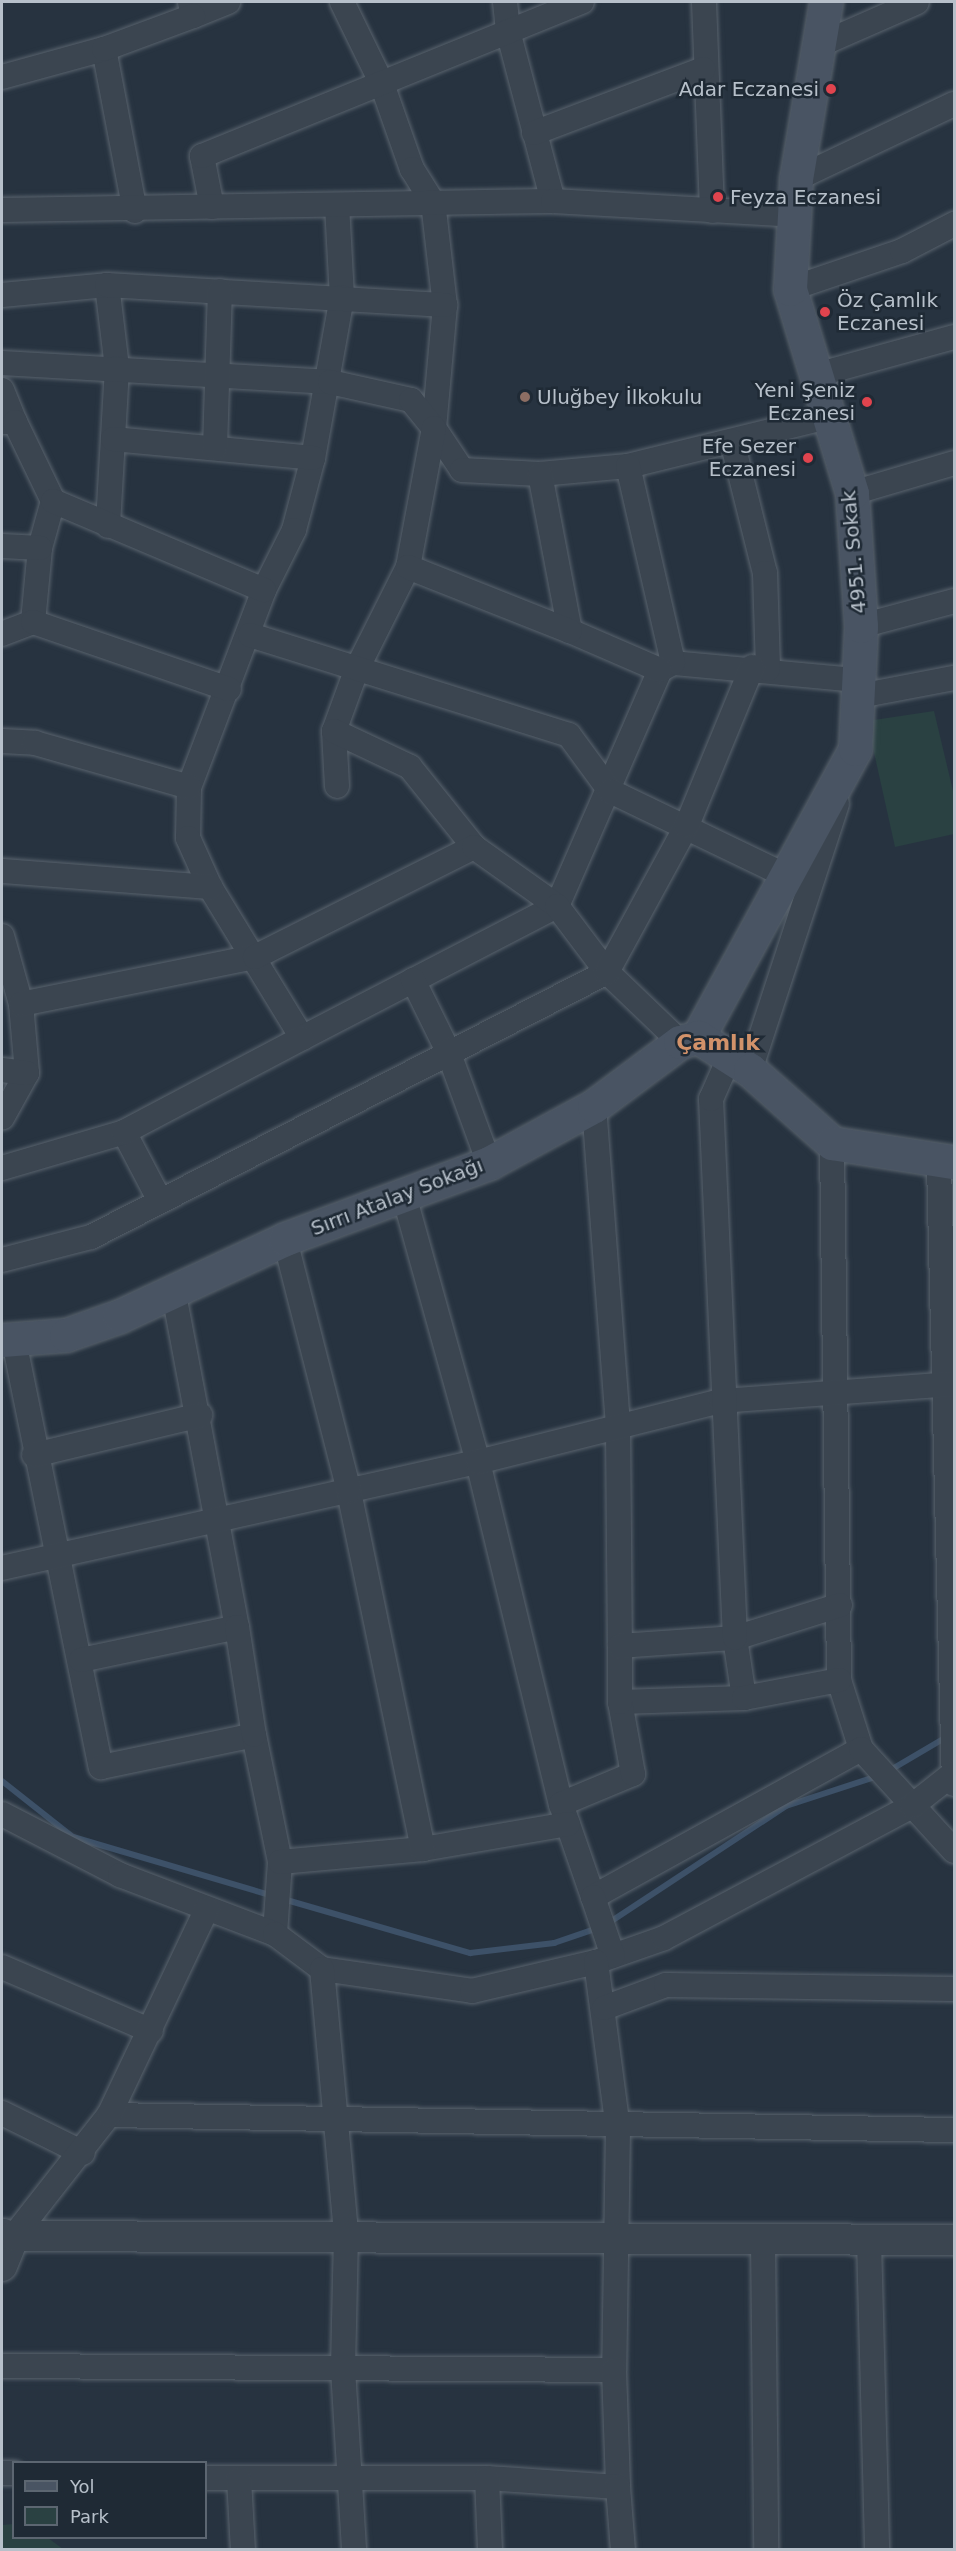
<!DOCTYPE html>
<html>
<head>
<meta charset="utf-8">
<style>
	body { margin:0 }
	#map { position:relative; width:956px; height:2551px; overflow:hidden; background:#273340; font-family:"DejaVu Sans",sans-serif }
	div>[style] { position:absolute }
	.green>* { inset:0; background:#2a4142 }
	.stream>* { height:6px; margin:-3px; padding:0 3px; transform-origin:3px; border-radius:3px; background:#3d5168 }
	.roads { filter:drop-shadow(0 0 2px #59636d) drop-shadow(0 0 2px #59636d) }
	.minor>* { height:24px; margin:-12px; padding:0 12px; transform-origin:12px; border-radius:12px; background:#3b4550 }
	.tertiary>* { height:30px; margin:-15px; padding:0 15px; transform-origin:15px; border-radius:15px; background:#3b4550 }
	.secondary>* { height:33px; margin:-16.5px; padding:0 16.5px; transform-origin:16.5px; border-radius:16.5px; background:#495463 }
	.dots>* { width:16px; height:16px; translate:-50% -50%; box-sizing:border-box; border:3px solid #1f2a35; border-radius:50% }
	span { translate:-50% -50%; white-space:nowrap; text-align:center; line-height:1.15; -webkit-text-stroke:5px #1f2a35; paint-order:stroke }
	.poi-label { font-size:20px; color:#b7c0ca }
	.right { translate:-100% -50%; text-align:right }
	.left { translate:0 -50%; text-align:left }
	.street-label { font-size:20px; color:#b7c0ca }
	.quarter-label { font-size:22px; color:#d2926a; font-weight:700 }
	.frame { position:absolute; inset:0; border:3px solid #b7c0ca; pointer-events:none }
	.legend { position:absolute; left:12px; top:2461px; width:195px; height:78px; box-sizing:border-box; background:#1f2a35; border:2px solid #5c6671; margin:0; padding:8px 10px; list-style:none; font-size:18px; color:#b7c0ca }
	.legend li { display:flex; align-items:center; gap:12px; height:30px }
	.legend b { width:30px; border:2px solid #5c6671 }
</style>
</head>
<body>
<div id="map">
	<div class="green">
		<i style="clip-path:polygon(934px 711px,954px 795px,954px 834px,895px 847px,867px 721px)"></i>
		<i style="clip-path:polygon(13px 2524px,14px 2538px,48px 2538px,63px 2549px,2px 2549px,2px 2525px)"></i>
	</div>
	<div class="stream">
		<i style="left:887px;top:1772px;width:71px;rotate:-30.5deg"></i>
		<i style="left:2px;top:1781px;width:90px;rotate:38.3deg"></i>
		<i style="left:73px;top:1837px;width:209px;rotate:16.4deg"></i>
		<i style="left:283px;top:1899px;width:195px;rotate:16.1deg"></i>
		<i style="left:470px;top:1953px;width:85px;rotate:-6.8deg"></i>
		<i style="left:554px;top:1943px;width:46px;rotate:-18.8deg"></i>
		<i style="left:607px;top:1924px;width:214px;rotate:-33.4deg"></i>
		<i style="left:786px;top:1806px;width:97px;rotate:-18.1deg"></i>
	</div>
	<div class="roads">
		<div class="minor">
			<i style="left:190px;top:2px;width:14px;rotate:78deg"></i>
			<i style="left:193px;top:16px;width:38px;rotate:-22deg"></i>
			<i style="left:342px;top:2px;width:91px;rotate:64deg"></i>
			<i style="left:382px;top:84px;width:90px;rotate:70.6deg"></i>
			<i style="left:412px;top:169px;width:39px;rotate:58deg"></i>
			<i style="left:433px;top:202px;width:104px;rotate:83.4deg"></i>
			<i style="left:445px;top:305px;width:123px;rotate:95.1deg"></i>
			<i style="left:434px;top:428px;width:50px;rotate:56.3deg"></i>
			<i style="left:462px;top:470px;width:78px;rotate:2.9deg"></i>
			<i style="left:540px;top:474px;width:88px;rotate:-5.2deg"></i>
			<i style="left:628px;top:466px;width:205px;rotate:-13.8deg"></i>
			<i style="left:505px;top:2px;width:29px;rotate:84deg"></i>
			<i style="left:508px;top:31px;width:176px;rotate:75.2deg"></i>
			<i style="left:704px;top:2px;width:209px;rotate:87.8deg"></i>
			<i style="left:817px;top:46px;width:109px;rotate:-23.7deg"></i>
			<i style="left:104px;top:49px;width:165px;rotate:79.2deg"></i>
			<i style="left:2px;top:77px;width:106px;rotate:-15.4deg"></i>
			<i style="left:104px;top:49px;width:95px;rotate:-20.3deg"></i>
			<i style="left:534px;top:133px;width:181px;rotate:-20.7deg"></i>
			<i style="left:796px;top:179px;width:175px;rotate:-25.4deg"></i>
			<i style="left:337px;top:205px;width:92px;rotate:86.9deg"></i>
			<i style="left:342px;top:297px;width:164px;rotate:100.2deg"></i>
			<i style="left:313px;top:458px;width:74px;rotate:104.8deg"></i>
			<i style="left:294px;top:530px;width:67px;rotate:116.6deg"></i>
			<i style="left:264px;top:590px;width:211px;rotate:110.8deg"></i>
			<i style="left:189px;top:787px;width:51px;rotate:91.1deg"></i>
			<i style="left:188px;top:838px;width:54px;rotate:65.8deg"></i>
			<i style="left:210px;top:887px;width:177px;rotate:58.6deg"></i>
			<i style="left:302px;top:1038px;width:287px;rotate:-27.4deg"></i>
			<i style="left:557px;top:906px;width:257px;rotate:-66.4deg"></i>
			<i style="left:660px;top:670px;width:15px;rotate:-28deg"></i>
			<i style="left:673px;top:663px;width:184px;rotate:5.3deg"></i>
			<i style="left:212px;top:207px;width:52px;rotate:-101.1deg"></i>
			<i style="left:202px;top:156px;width:410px;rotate:-22.1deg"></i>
			<i style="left:2px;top:210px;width:551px;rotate:-0.94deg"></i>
			<i style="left:553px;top:201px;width:241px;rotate:3.3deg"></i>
			<i style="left:107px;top:285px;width:84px;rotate:83.1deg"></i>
			<i style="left:117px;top:368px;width:158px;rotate:93.3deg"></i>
			<i style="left:790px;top:289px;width:118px;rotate:-18.7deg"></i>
			<i style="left:902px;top:251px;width:59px;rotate:-27.4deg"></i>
			<i style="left:2px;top:295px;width:105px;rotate:-5.4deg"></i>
			<i style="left:107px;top:285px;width:339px;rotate:3.4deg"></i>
			<i style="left:2px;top:363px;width:329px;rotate:3.3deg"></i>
			<i style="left:330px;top:382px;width:83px;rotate:12.5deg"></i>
			<i style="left:411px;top:400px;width:36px;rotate:51deg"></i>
			<i style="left:434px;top:428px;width:141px;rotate:100.6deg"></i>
			<i style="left:408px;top:567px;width:116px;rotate:116.6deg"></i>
			<i style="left:356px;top:671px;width:64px;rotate:110.1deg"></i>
			<i style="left:334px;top:731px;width:55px;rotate:86.9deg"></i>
			<i style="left:816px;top:375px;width:143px;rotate:-15.4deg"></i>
			<i style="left:2px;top:390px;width:35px;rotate:68deg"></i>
			<i style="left:2px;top:422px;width:13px"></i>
			<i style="left:15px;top:422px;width:88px;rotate:64.3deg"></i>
			<i style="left:53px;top:501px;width:49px;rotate:105.5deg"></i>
			<i style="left:40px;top:548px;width:74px;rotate:95.4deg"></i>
			<i style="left:33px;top:622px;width:33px;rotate:159deg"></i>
			<i style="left:113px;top:439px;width:201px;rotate:5.4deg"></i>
			<i style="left:732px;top:441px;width:136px;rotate:76deg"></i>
			<i style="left:765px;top:573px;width:96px;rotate:88.2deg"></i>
			<i style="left:215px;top:448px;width:157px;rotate:-88.2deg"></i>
			<i style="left:628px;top:466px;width:202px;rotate:77.1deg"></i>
			<i style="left:540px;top:474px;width:160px;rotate:79.2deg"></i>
			<i style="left:570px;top:631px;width:98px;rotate:23.4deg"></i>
			<i style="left:852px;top:493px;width:106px;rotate:-16.4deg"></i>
			<i style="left:53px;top:501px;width:229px;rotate:22.9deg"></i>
			<i style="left:2px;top:546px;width:38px;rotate:3deg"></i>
			<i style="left:408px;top:567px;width:174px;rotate:21.6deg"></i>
			<i style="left:33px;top:622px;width:207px;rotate:18.9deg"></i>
			<i style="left:861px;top:626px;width:96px;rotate:-15deg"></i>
			<i style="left:250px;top:635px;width:334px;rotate:17.4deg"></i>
			<i style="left:569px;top:735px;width:69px;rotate:53.8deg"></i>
			<i style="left:610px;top:791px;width:199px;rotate:25.7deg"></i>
			<i style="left:854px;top:697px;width:102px;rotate:-10.8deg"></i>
			<i style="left:334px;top:731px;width:84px;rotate:25.3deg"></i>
			<i style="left:410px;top:767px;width:102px;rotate:51.3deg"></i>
			<i style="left:2px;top:741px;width:33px;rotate:3deg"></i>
			<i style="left:35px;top:743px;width:160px;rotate:15.9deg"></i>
			<i style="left:2px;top:871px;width:209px;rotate:4.4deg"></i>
			<i style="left:2px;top:936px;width:71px;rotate:74.4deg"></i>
			<i style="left:21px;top:1004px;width:69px;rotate:85deg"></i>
			<i style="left:27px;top:1073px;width:51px;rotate:119.1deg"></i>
			<i style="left:413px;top:980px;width:79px;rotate:63.8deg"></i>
			<i style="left:448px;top:1051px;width:119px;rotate:69.9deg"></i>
			<i style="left:21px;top:1004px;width:239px;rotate:-11.4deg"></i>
			<i style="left:255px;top:957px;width:245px;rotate:-26.7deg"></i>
			<i style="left:474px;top:847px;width:102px;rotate:35.4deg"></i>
			<i style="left:557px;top:906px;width:83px;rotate:52.9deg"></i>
			<i style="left:607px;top:972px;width:101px;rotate:43.8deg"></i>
			<i style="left:2px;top:1070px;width:25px;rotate:7deg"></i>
			<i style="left:750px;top:1070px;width:280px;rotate:-71.9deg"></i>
			<i style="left:594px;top:1106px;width:323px;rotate:85.7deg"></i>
			<i style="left:618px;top:1428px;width:218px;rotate:89.5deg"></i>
			<i style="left:124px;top:1132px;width:76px;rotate:62.4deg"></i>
			<i style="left:832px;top:1143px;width:537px;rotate:89.25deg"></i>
			<i style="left:839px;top:1680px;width:72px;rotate:72.3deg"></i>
			<i style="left:939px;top:1163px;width:621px;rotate:88.62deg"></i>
			<i style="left:2px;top:1168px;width:127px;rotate:-16.4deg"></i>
			<i style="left:124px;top:1132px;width:201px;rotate:-27.8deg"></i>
			<i style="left:405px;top:1199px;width:273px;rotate:74.5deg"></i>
			<i style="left:478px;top:1462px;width:352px;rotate:76.4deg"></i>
			<i style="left:561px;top:1804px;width:98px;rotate:71deg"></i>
			<i style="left:593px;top:1897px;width:306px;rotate:-28.9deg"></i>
			<i style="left:861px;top:1749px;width:138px;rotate:47.6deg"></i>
			<i style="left:2px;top:1260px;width:92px;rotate:-14.5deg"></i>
			<i style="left:91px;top:1237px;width:580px;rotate:-27.18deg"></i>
			<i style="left:607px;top:972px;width:167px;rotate:-61.4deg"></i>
			<i style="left:687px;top:825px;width:171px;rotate:-67.6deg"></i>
			<i style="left:173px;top:1289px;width:344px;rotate:79.3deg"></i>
			<i style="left:14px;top:1341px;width:435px;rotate:78.5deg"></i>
			<i style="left:101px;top:1767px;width:156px;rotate:-11.8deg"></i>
			<i style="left:254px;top:1735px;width:130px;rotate:78.4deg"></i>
			<i style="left:280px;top:1862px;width:72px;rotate:94deg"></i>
			<i style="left:34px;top:1455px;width:171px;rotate:-13.5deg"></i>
			<i style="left:2px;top:1568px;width:488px;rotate:-12.6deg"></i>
			<i style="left:478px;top:1462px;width:251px;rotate:-14.1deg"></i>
			<i style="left:721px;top:1401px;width:234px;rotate:-4.2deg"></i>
			<i style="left:81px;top:1660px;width:159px;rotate:-11.9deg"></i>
			<i style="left:237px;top:1627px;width:109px;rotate:81.1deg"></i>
			<i style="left:744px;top:1698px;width:61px;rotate:-98.5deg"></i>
			<i style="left:735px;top:1638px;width:110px;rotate:-17.4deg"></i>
			<i style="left:620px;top:1702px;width:124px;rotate:-1.8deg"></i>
			<i style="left:744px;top:1698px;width:97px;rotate:-10.7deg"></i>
			<i style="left:561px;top:1804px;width:78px;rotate:-22.6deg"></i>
			<i style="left:633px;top:1774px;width:73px;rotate:-100.2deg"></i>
			<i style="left:620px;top:1702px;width:56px;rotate:-90deg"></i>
			<i style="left:620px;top:1646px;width:115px;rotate:-4deg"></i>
			<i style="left:735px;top:1638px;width:540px;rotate:-92.55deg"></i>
			<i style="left:711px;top:1099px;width:47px;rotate:-66.2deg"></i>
			<i style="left:2px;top:1814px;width:133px;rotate:27.3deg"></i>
			<i style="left:120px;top:1875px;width:166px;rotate:20.8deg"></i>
			<i style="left:275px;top:1934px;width:59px;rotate:36.7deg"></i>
			<i style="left:322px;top:1969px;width:152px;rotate:8.3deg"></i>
			<i style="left:472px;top:1991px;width:127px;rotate:-13.2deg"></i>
			<i style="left:596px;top:1962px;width:72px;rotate:-19.4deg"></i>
			<i style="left:664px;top:1938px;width:281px;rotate:-28deg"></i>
			<i style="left:912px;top:1806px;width:53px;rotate:-38.2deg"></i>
			<i style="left:423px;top:1849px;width:147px;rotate:-9.8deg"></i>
			<i style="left:280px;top:1862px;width:144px;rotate:-5.2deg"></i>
			<i style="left:423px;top:1849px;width:366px;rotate:-101.7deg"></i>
			<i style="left:349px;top:1491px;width:260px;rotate:-104.3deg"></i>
			<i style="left:593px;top:1897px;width:62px;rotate:71.3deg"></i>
			<i style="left:596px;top:1962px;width:167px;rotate:82.5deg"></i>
			<i style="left:618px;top:2128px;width:242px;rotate:90.9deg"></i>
			<i style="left:2px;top:1967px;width:162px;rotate:23.2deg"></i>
			<i style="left:322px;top:1969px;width:267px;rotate:84.8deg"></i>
			<i style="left:346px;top:2235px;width:134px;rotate:91.3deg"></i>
			<i style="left:343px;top:2369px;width:181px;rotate:86.5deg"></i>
			<i style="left:604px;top:2008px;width:66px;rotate:-20.4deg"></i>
			<i style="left:666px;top:1985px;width:288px;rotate:0.8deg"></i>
			<i style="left:2px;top:2113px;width:90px;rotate:26.3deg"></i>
			<i style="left:109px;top:2115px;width:845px;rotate:1.02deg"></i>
			<i style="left:4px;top:2231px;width:11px;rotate:27deg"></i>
			<i style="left:14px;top:2236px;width:154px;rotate:-51.9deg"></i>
			<i style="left:109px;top:2115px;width:228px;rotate:-64.6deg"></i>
			<i style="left:763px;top:2240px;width:310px;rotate:89.4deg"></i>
			<i style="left:869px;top:2240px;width:310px;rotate:88.5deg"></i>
			<i style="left:2px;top:2366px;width:612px;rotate:0.37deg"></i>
			<i style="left:614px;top:2370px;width:117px;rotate:88deg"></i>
			<i style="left:2px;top:2473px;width:12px"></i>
			<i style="left:206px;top:2478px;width:281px"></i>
			<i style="left:487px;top:2478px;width:131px;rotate:3.9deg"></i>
			<i style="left:618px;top:2487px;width:63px;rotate:85.5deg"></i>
			<i style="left:487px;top:2478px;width:72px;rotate:87.6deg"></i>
			<i style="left:239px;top:2479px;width:71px;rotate:86.8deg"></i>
		</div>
		<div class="tertiary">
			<i style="left:2px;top:2266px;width:32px;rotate:-68deg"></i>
			<i style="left:14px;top:2236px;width:940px;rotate:0.24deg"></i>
		</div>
		<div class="secondary">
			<i style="left:698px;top:1037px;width:328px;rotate:-61.4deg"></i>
			<i style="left:855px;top:749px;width:123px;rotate:-87.2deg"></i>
			<i style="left:861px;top:626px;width:133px;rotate:-93.9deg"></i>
			<i style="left:852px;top:493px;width:213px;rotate:-106.9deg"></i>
			<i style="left:790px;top:289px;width:110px;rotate:-86.9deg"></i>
			<i style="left:796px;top:179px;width:180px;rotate:-80.4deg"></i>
			<i style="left:2px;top:1340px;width:64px;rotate:-4.5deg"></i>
			<i style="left:66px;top:1335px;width:57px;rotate:-19.4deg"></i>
			<i style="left:120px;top:1316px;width:182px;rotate:-25deg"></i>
			<i style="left:285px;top:1239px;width:218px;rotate:-20.4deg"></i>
			<i style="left:489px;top:1163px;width:119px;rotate:-28.5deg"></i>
			<i style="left:594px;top:1106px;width:107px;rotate:-36.7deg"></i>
			<i style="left:680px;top:1042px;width:19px;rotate:-16deg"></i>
			<i style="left:698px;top:1037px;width:62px;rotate:32.4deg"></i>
			<i style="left:750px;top:1070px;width:110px;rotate:41.7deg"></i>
			<i style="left:832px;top:1143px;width:123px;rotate:8.9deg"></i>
		</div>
	</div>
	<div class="dots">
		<i style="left:831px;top:89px;background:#e0444e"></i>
		<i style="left:718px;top:197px;background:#e0444e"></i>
		<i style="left:825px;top:312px;background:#e0444e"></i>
		<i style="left:525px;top:397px;background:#8d6e63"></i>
		<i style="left:867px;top:402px;background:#e0444e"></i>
		<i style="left:808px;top:458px;background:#e0444e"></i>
	</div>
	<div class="poi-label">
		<span class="right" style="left:819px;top:89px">Adar Eczanesi</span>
		<span class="left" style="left:730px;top:197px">Feyza Eczanesi</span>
		<span class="left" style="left:837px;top:312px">Öz Çamlık<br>Eczanesi</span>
		<span class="right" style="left:855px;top:402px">Yeni Şeniz<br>Eczanesi</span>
		<span class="left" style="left:537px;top:397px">Uluğbey İlkokulu</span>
		<span class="right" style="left:796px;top:458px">Efe Sezer<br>Eczanesi</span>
	</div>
	<div class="street-label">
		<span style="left:854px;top:552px;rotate:-95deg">4951. Sokak</span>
		<span style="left:397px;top:1197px;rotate:-21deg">Sırrı Atalay Sokağı</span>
	</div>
	<div class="quarter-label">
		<span style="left:718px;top:1043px">Çamlık</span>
	</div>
	<div class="frame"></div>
	<ul class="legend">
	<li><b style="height:8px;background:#495463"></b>Yol</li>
	<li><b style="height:16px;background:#2a4142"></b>Park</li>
	</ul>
</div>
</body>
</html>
